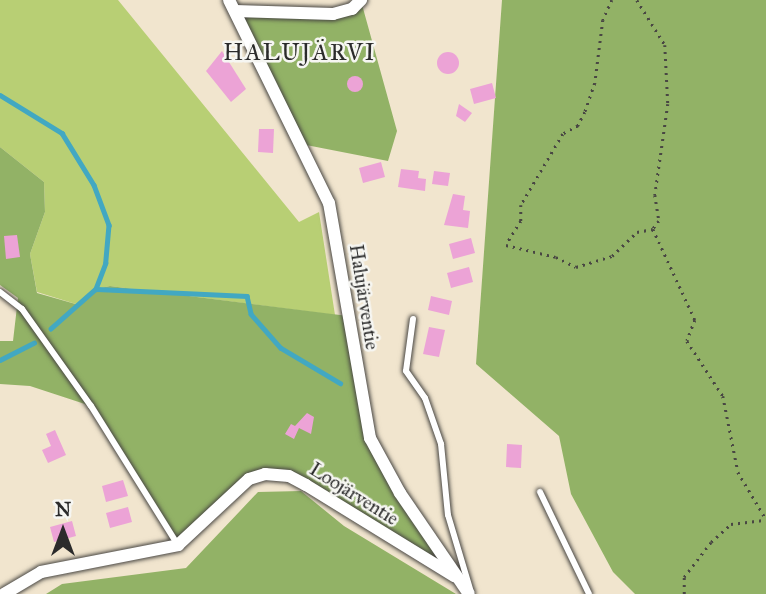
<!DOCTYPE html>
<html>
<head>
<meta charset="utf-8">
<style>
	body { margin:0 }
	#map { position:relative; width:766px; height:594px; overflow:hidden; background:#f1e5ce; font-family:"IM FELL Great Primer",serif }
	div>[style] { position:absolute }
	.green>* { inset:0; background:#b8cf74 }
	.forest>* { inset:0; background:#92b266 }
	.stream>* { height:4.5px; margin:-2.25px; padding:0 2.25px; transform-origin:2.25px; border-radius:2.25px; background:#42a8c2 }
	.building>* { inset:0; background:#eca3d6 }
	.round { border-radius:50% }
	.path>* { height:2.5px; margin-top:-1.25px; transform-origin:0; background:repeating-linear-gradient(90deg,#494743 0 2px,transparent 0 7px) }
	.roads { filter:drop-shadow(0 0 2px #494743) drop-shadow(0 0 2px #494743) }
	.lane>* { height:6px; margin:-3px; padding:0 3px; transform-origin:3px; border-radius:3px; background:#fff }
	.street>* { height:12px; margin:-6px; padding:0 6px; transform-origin:6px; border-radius:6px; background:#fff }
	span { translate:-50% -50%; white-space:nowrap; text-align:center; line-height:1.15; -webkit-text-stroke:5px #f6f6f2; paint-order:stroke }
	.street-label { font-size:19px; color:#2b2b2b }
	.quarter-label { font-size:23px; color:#2b2b2b; letter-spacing:2px }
	.north { position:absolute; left:28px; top:496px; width:70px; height:70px; -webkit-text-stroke:5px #f6f6f2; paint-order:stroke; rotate:0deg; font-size:19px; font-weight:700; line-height:28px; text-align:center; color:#2b2b2b }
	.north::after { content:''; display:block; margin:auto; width:24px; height:32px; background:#2b2b2b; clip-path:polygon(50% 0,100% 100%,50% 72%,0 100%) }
</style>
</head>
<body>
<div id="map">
	<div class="green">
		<i style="clip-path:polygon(0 0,118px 0,299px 222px,319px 212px,335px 315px,110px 286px,96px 289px,79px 305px,37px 292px,30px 254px,45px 212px,44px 182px,0 147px)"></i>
	</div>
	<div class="forest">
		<i style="clip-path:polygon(502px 0,766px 0,766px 594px,635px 594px,613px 572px,571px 494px,559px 436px,476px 364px)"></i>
		<i style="clip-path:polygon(361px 1px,397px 131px,388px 161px,301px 144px,235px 11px,333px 14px)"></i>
		<i style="clip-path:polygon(0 147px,44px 182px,45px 212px,30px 254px,37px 293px,79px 305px,96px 289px,110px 286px,348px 316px,370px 438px,458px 578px,306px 485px,265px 474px,178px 545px,91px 406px,30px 386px,0 384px,0 341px,13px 341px,18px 298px,0 285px)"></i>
		<i style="clip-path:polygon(301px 491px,344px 526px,456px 594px,46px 594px,62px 584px,186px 568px,258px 492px)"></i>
	</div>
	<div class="stream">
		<i style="left:0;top:95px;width:73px;rotate:31.5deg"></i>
		<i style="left:62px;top:133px;width:61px;rotate:58.4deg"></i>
		<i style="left:94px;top:185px;width:43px;rotate:69.4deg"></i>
		<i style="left:109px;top:225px;width:38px;rotate:95deg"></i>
		<i style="left:106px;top:263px;width:28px;rotate:111deg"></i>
		<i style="left:96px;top:289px;width:60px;rotate:138.4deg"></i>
		<i style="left:97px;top:289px;width:150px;rotate:2.7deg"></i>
		<i style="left:247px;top:296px;width:18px;rotate:77deg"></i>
		<i style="left:251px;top:314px;width:45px;rotate:48.6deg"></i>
		<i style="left:281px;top:348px;width:69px;rotate:30.7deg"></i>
		<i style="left:0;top:360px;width:38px;rotate:-27deg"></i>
	</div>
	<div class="building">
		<i style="clip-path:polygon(222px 51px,246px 89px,231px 102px,206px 71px)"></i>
		<i class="round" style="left:437px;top:52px;width:22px;height:22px"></i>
		<i class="round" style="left:347px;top:76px;width:16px;height:16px"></i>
		<i style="clip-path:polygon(492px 83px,496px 98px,474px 104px,470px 89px)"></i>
		<i style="clip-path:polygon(459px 104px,472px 113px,465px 122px,456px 116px)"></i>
		<i style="clip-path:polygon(259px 129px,274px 129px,273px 153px,258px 152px)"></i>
		<i style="clip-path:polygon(381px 162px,385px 177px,363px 183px,359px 168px)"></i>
		<i style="clip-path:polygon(401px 169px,419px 171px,418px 178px,426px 179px,425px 191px,398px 187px)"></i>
		<i style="clip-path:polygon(434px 171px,450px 173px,448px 186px,432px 184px)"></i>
		<i style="clip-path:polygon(453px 194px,465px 196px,463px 210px,470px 211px,468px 228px,444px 225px)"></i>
		<i style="clip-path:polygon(17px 235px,20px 257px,6px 259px,4px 236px)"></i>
		<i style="clip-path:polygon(471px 238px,475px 253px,453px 259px,449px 244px)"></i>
		<i style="clip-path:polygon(469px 267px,473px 282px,451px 288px,447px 273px)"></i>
		<i style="clip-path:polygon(431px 296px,452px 301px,449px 315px,428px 310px)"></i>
		<i style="clip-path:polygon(429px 327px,445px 330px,439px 357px,423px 354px)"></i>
		<i style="clip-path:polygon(307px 413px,314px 417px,311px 434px,299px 428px,294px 439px,285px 434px,291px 424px,295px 426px)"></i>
		<i style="clip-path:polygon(55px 430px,66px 455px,48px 463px,42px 450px,51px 446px,46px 434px)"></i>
		<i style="clip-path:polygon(507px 444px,522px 445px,521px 468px,506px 467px)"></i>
		<i style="clip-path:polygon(123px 480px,128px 496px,106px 502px,102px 486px)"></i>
		<i style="clip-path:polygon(128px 507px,132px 522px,110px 528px,106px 513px)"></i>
		<i style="clip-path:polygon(72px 521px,76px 536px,54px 542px,50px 527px)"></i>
	</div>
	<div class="path">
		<i style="left:612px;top:0;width:22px;rotate:114deg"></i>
		<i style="left:603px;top:20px;width:64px;rotate:97.2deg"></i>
		<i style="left:595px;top:83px;width:31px;rotate:109deg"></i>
		<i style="left:585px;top:112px;width:16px;rotate:117deg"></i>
		<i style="left:578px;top:126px;width:17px;rotate:152deg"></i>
		<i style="left:563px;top:134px;width:82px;rotate:120.6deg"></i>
		<i style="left:521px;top:205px;width:16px;rotate:90deg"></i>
		<i style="left:521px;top:221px;width:28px;rotate:122deg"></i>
		<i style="left:506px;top:245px;width:51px;rotate:13.5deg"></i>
		<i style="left:556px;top:257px;width:22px;rotate:27deg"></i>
		<i style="left:576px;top:267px;width:38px;rotate:-17deg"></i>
		<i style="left:612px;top:256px;width:35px;rotate:-44deg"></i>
		<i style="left:637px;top:232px;width:16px;rotate:-11deg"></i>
		<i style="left:637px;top:0;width:53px;rotate:58.1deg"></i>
		<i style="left:665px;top:45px;width:59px;rotate:87.1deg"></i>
		<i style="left:668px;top:104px;width:92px;rotate:98.1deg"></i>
		<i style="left:655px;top:195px;width:26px;rotate:81deg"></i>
		<i style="left:659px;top:221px;width:10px;rotate:127deg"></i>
		<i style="left:653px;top:229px;width:100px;rotate:65.2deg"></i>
		<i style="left:695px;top:320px;width:22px;rotate:111deg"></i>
		<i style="left:687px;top:341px;width:66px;rotate:56.8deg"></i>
		<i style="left:723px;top:396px;width:77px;rotate:78.8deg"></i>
		<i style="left:738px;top:472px;width:55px;rotate:59.2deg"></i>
		<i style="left:684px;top:594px;width:17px;rotate:-90deg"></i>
		<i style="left:684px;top:577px;width:44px;rotate:-52.4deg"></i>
		<i style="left:711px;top:542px;width:27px;rotate:-42deg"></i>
		<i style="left:731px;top:524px;width:33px;rotate:-7deg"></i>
	</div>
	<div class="roads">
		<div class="lane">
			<i style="left:0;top:292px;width:28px;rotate:38deg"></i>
			<i style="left:22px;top:309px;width:119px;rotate:54.6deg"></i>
			<i style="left:91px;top:406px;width:164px;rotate:58deg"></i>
			<i style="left:413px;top:319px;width:52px;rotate:97.7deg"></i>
			<i style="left:406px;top:371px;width:33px;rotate:55deg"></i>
			<i style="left:425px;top:398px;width:49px;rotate:70.8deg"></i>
			<i style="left:441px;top:444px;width:71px;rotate:84.4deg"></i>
			<i style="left:448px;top:515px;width:80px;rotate:73.4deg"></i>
			<i style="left:540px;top:492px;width:113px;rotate:64.3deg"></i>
		</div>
		<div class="street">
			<i style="left:229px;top:0;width:226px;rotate:63.8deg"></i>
			<i style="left:329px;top:203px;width:239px;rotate:80.1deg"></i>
			<i style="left:370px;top:438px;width:63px;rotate:61.4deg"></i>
			<i style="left:400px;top:493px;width:122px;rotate:55.7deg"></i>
			<i style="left:235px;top:11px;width:98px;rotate:1.8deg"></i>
			<i style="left:333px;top:14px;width:20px;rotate:-15deg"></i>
			<i style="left:352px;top:9px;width:13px;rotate:-45deg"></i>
			<i style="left:4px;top:594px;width:43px;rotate:-30.7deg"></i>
			<i style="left:41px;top:572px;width:140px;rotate:-11.1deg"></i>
			<i style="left:178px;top:545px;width:97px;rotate:-42.9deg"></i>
			<i style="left:249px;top:479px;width:17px;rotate:-17deg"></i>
			<i style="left:265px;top:474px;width:24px;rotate:5deg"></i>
			<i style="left:289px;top:476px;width:19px;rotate:28deg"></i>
			<i style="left:306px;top:485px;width:174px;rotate:31.6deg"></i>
		</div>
	</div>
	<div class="street-label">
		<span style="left:364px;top:297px;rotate:81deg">Halujärventie</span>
		<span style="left:354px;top:494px;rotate:32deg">Loojärventie</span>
	</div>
	<div class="quarter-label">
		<span style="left:300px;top:52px">HALUJÄRVI</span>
	</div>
	<div class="north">N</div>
</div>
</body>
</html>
